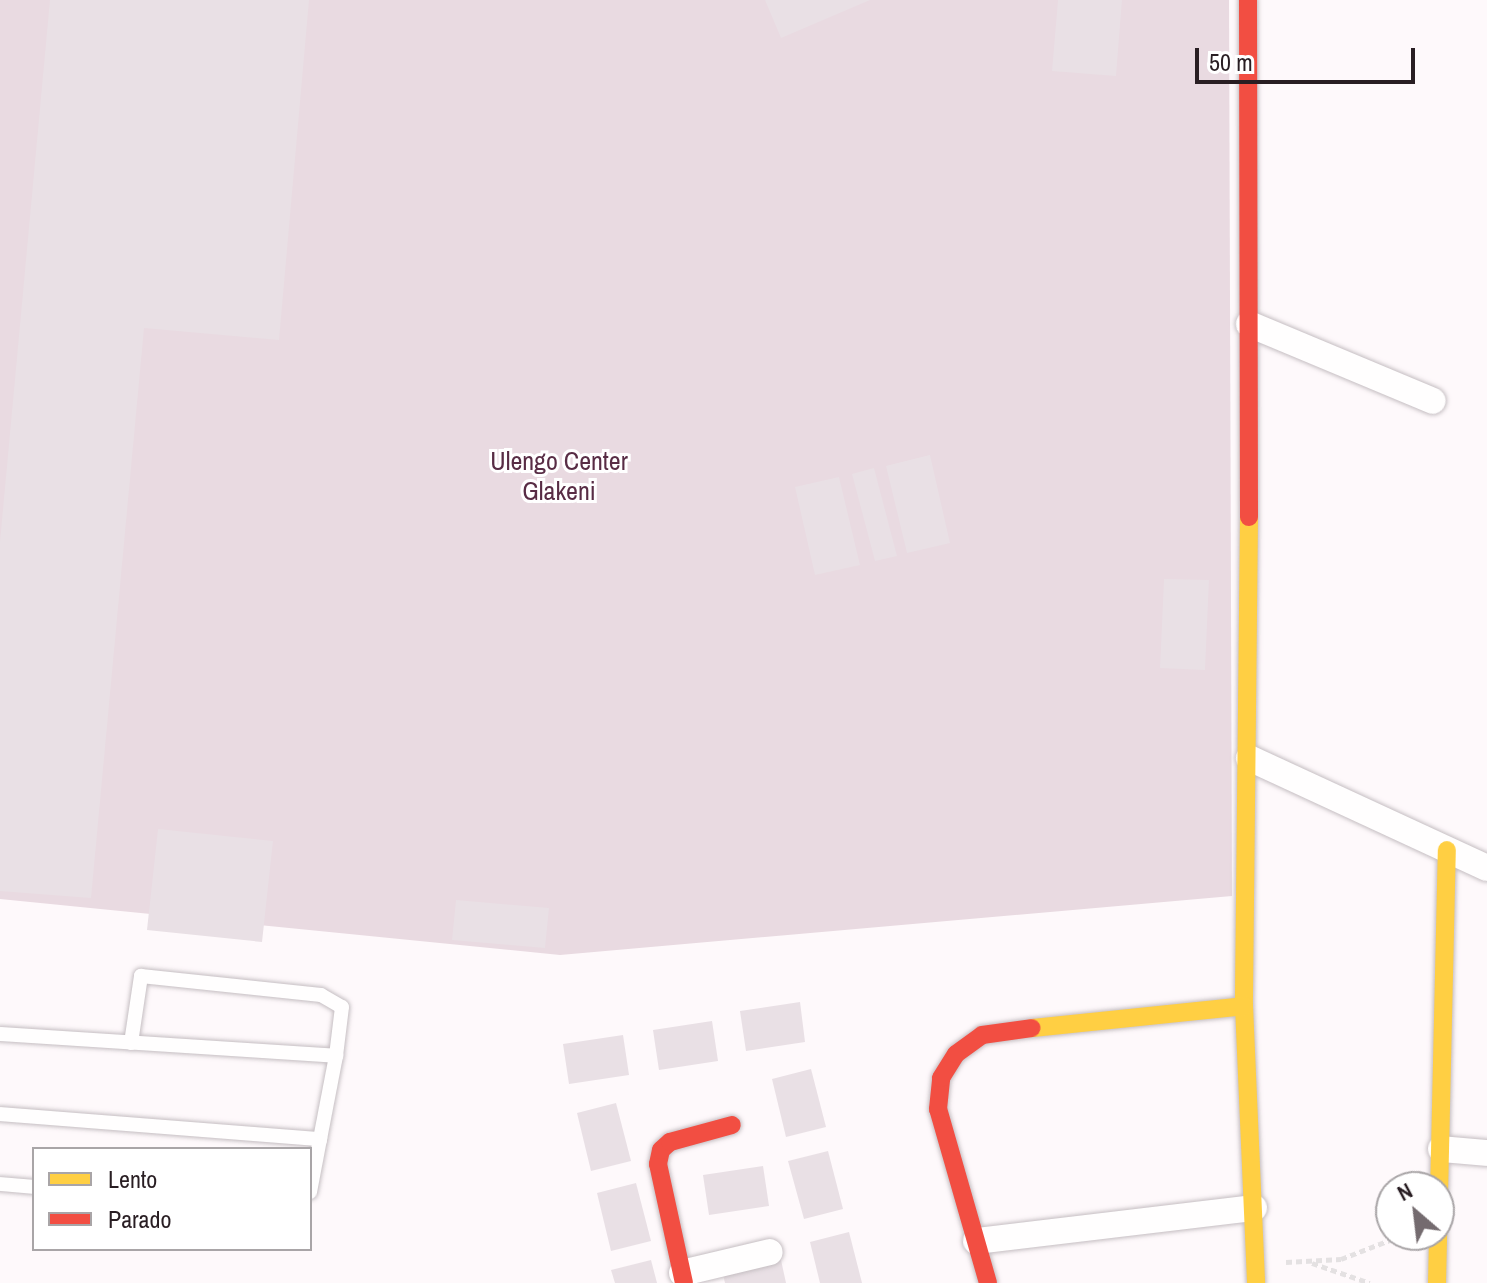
<!DOCTYPE html>
<html>
<head>
<meta charset="utf-8">
<style>
	body { margin:0 }
	#map { position:relative; width:1487px; height:1283px; overflow:hidden; background:#fef9fb; font-family:"Archivo Narrow",sans-serif }
	div>[style] { position:absolute }
	.green>* { inset:0; background:#e9dae1 }
	.building>* { inset:0; background:#e9e0e5 }
	.path>* { height:5px; margin-top:-2.5px; transform-origin:0; background:repeating-linear-gradient(90deg,#e4e1e2 0 6px,transparent 0 10px) }
	.roads { filter:drop-shadow(0 0 2px #c5bec2) drop-shadow(0 0 2px #c5bec2) }
	.lane>* { height:14px; margin:-7px; padding:0 7px; transform-origin:7px; border-radius:7px; background:#fffefe }
	.street>* { height:26px; margin:-13px; padding:0 13px; transform-origin:13px; border-radius:13px; background:#fffefe }
	.slow>* { height:18px; margin:-9px; padding:0 9px; transform-origin:9px; border-radius:9px; background:#ffcf43 }
	.jam>* { height:18px; margin:-9px; padding:0 9px; transform-origin:9px; border-radius:9px; background:#f24e42 }
	span { translate:-50% -50%; white-space:nowrap; text-align:center; line-height:1.15; -webkit-text-stroke:6px #fff; paint-order:stroke }
	.park-label { font-size:26px; color:#582c45 }
	.legend { position:absolute; left:32px; top:1147px; width:280px; height:104px; box-sizing:border-box; background:#fff; border:2px solid #a9a5a7; margin:0; padding:10px 14px; list-style:none; font-size:24px; color:#291e23 }
	.legend li { display:flex; align-items:center; gap:16px; height:40px }
	.legend b { width:40px; border:2px solid #a9a5a7 }
	.north { position:absolute; left:1375px; top:1171px; width:80px; height:80px; box-sizing:border-box; background:#fff; border:2px solid #a9a5a7; border-radius:50%; rotate:332deg; font-size:22px; font-weight:700; line-height:32px; text-align:center; color:#291e23 }
	.north::after { content:''; display:block; margin:auto; width:28px; height:36px; background:#746b6f; clip-path:polygon(50% 0,100% 100%,50% 72%,0 100%) }
	.scale { position:absolute; left:1195px; top:48px; width:220px; height:36px; box-sizing:border-box; border:4px solid #291e23; border-top:0; padding-left:10px; font-size:24px; line-height:28px; white-space:nowrap; color:#291e23; -webkit-text-stroke:6px #fff; paint-order:stroke }
</style>
</head>
<body>
<div id="map">
	<div class="green">
		<i style="clip-path:polygon(0 0,1229px 0,1232px 896px,560px 955px,0 899px)"></i>
	</div>
	<div class="building">
		<i style="clip-path:polygon(50px 0,309px 0,279px 340px,144px 328px,91px 898px,0 891px,0 542px)"></i>
		<i style="clip-path:polygon(765px 0,870px 0,781px 38px)"></i>
		<i style="clip-path:polygon(1058px 0,1122px 0,1116px 76px,1052px 71px)"></i>
		<i style="clip-path:polygon(930px 455px,950px 543px,907px 553px,886px 466px)"></i>
		<i style="clip-path:polygon(874px 468px,897px 556px,875px 561px,852px 474px)"></i>
		<i style="clip-path:polygon(839px 477px,860px 565px,815px 575px,795px 487px)"></i>
		<i style="clip-path:polygon(1164px 579px,1209px 580px,1205px 670px,1160px 668px)"></i>
		<i style="clip-path:polygon(158px 829px,273px 841px,262px 942px,147px 930px)"></i>
		<i style="clip-path:polygon(456px 900px,549px 908px,545px 948px,452px 940px)"></i>
		<i style="clip-path:polygon(800px 1002px,805px 1042px,746px 1051px,740px 1011px)"></i>
		<i style="clip-path:polygon(712px 1021px,718px 1061px,659px 1070px,653px 1030px)"></i>
		<i style="clip-path:polygon(623px 1035px,629px 1075px,569px 1084px,563px 1044px)"></i>
		<i style="clip-path:polygon(811px 1069px,826px 1127px,786px 1137px,772px 1079px)"></i>
		<i style="clip-path:polygon(616px 1103px,631px 1161px,591px 1171px,577px 1113px)"></i>
		<i style="clip-path:polygon(828px 1151px,843px 1209px,804px 1219px,788px 1161px)"></i>
		<i style="clip-path:polygon(763px 1166px,769px 1206px,709px 1215px,703px 1175px)"></i>
		<i style="clip-path:polygon(636px 1183px,651px 1241px,611px 1251px,597px 1193px)"></i>
		<i style="clip-path:polygon(849px 1232px,862px 1283px,820px 1283px,810px 1242px)"></i>
		<i style="clip-path:polygon(651px 1260px,657px 1283px,615px 1283px,611px 1270px)"></i>
		<i style="clip-path:polygon(781px 1260px,786px 1283px,725px 1283px,723px 1274px)"></i>
	</div>
	<div class="path">
		<i style="left:1286px;top:1262px;width:55px;rotate:-3.1deg"></i>
		<i style="left:1341px;top:1259px;width:66px;rotate:-21.2deg"></i>
		<i style="left:1312px;top:1263px;width:61px;rotate:19deg"></i>
	</div>
	<div class="roads">
		<div class="lane">
			<i style="left:0;top:1034px;width:337px;rotate:3.7deg"></i>
			<i style="left:336px;top:1056px;width:85px;rotate:100.9deg"></i>
			<i style="left:131px;top:1043px;width:68px;rotate:-81.5deg"></i>
			<i style="left:141px;top:976px;width:181px;rotate:6deg"></i>
			<i style="left:321px;top:995px;width:24px;rotate:30deg"></i>
			<i style="left:342px;top:1007px;width:49px;rotate:97deg"></i>
			<i style="left:0;top:1114px;width:321px;rotate:4.5deg"></i>
			<i style="left:320px;top:1139px;width:54px;rotate:100.7deg"></i>
			<i style="left:0;top:1184px;width:34px;rotate:5deg"></i>
		</div>
		<div class="street">
			<i style="left:1249px;top:324px;width:199px;rotate:22.7deg"></i>
			<i style="left:1249px;top:758px;width:262px;rotate:24.8deg"></i>
			<i style="left:1441px;top:1149px;width:46px;rotate:5deg"></i>
			<i style="left:976px;top:1241px;width:280px;rotate:-6.8deg"></i>
			<i style="left:682px;top:1273px;width:90px;rotate:-13.4deg"></i>
		</div>
		<div class="slow">
			<i style="left:1249px;top:517px;width:489px;rotate:90.6deg"></i>
			<i style="left:1244px;top:1006px;width:277px;rotate:87.5deg"></i>
			<i style="left:1032px;top:1028px;width:213px;rotate:-5.9deg"></i>
			<i style="left:1437px;top:1283px;width:433px;rotate:-88.7deg"></i>
		</div>
		<div class="jam">
			<i style="left:1248px;top:0;width:517px;rotate:89.89deg"></i>
			<i style="left:684px;top:1283px;width:122px;rotate:-102.3deg"></i>
			<i style="left:658px;top:1164px;width:14px;rotate:-78deg"></i>
			<i style="left:661px;top:1150px;width:12px;rotate:-42deg"></i>
			<i style="left:670px;top:1142px;width:64px;rotate:-15.3deg"></i>
			<i style="left:988px;top:1283px;width:181px;rotate:-106deg"></i>
			<i style="left:938px;top:1109px;width:31px;rotate:-84deg"></i>
			<i style="left:941px;top:1078px;width:28px;rotate:-58deg"></i>
			<i style="left:956px;top:1054px;width:32px;rotate:-36deg"></i>
			<i style="left:982px;top:1035px;width:50px;rotate:-8deg"></i>
		</div>
	</div>
	<div class="park-label">
		<span style="left:559px;top:476px">Ulengo Center<br>Glakeni</span>
	</div>
	<ul class="legend">
	<li><b style="height:10px;background:#ffcf43"></b>Lento</li>
	<li><b style="height:10px;background:#f24e42"></b>Parado</li>
	</ul>
	<div class="north">N</div>
	<div class="scale">50 m</div>
</div>
</body>
</html>
